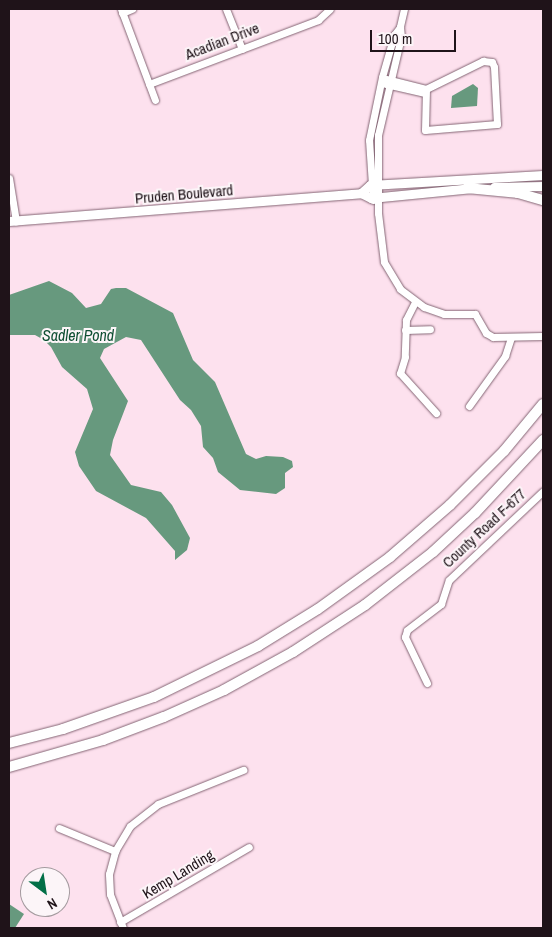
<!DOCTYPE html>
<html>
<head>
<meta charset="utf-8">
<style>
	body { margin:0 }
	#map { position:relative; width:552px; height:937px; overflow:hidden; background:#fde1ee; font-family:"Archivo Narrow",sans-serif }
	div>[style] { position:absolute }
	.water>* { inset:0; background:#67997e }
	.roads { filter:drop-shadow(0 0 1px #846574) drop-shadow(0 0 1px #846574) }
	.minor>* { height:7px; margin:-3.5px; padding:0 3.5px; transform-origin:3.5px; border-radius:3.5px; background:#fff }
	.major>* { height:9px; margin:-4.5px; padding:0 4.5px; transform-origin:4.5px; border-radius:4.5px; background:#fff }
	.highway>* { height:10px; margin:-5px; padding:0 5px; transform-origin:5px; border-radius:5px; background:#fff }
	span { translate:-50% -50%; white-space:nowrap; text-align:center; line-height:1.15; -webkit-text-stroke:4px #fcf5f8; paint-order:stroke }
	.street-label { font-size:15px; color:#1f1319 }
	.water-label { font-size:16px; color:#0f4f33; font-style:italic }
	.frame { position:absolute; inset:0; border:10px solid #1f1319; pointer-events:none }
	.north { position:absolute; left:20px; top:867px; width:50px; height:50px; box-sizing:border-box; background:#fcf5f8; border:1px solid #a49b9f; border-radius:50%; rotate:149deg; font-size:14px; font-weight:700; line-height:20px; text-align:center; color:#1f1319 }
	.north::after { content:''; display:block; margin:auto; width:18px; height:22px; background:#026f47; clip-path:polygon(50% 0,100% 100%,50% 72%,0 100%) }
	.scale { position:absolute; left:370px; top:30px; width:86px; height:22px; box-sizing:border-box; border:2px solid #1f1319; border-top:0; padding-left:6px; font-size:15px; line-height:18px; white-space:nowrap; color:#1f1319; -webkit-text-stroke:4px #fcf5f8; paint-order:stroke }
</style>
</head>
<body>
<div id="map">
	<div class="water">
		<i style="clip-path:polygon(473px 84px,478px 88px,477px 106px,451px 108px,452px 96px)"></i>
		<i style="clip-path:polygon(49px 281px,72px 293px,86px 308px,101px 304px,111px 289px,116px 288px,126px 288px,173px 313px,193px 360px,215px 382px,246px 454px,256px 459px,266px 456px,283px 457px,292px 461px,293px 467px,285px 473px,285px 488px,276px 494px,240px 490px,218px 472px,213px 458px,203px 447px,201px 426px,191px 410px,180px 400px,141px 340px,126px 337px,104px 349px,100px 358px,128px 401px,113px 440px,110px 455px,131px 485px,161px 492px,172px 505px,190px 538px,187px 550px,175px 560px,175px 551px,146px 518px,96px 491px,79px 466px,75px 452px,93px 409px,87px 389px,62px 367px,51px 347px,44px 340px,35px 335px,9px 335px,9px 295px)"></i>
		<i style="clip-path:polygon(9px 904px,24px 914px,15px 928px,9px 928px)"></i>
	</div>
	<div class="roads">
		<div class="minor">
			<i style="left:121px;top:9px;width:97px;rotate:69.5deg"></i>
			<i style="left:226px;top:9px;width:43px;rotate:68.2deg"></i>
			<i style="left:404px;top:9px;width:18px;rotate:103deg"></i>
			<i style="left:400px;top:27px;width:10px;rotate:84deg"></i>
			<i style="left:401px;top:37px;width:101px;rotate:103.2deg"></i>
			<i style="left:378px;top:135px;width:78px;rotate:90deg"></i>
			<i style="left:378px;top:213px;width:49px;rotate:83deg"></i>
			<i style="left:384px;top:262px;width:31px;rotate:59deg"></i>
			<i style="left:400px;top:289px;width:30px;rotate:37deg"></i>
			<i style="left:424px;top:307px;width:21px;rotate:19deg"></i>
			<i style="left:444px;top:314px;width:31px"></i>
			<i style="left:475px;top:314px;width:22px;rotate:60deg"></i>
			<i style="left:486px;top:333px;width:8px;rotate:30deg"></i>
			<i style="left:493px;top:337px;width:50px;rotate:-1.1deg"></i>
			<i style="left:122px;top:13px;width:11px;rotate:-22deg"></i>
			<i style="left:483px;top:61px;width:9px;rotate:6deg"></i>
			<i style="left:492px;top:62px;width:5px;rotate:68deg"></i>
			<i style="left:494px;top:67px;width:57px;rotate:87deg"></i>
			<i style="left:497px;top:124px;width:72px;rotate:175.2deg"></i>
			<i style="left:425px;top:130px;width:41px;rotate:-88.6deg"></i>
			<i style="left:426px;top:89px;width:64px;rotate:-26.2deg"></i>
			<i style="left:386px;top:79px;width:41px;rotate:14deg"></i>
			<i style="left:149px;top:84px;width:181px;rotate:-20.7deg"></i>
			<i style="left:318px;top:20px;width:16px;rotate:-43deg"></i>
			<i style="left:386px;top:84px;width:39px;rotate:13deg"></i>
			<i style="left:9px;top:178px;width:44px;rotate:80.8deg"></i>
			<i style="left:373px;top:200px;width:60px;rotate:-93.8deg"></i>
			<i style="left:369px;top:140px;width:64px;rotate:-78.3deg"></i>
			<i style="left:382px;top:77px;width:44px;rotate:-74.1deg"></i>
			<i style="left:394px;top:35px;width:10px;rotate:-53deg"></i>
			<i style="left:415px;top:302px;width:20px;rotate:117deg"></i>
			<i style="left:406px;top:320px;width:37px;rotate:92deg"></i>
			<i style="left:405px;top:357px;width:17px;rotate:107deg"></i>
			<i style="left:400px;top:373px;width:54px;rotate:48deg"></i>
			<i style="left:405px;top:330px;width:25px;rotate:-2deg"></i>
			<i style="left:469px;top:406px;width:62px;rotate:-54.2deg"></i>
			<i style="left:505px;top:356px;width:20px;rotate:-72deg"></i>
			<i style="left:427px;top:683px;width:51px;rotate:-115.6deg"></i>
			<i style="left:405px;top:637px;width:7px;rotate:-74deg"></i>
			<i style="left:407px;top:630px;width:43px;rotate:-37.4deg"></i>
			<i style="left:441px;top:604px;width:25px;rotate:-72deg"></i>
			<i style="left:449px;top:580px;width:129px;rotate:-43.4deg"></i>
			<i style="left:59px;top:828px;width:61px;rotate:22.3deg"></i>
			<i style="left:120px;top:922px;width:149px;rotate:-30.2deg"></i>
			<i style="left:123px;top:928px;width:36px;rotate:-111deg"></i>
			<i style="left:110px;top:894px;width:20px;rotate:-93deg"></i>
			<i style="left:109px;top:874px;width:24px;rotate:-75deg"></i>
			<i style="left:115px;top:851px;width:29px;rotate:-59deg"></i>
			<i style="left:130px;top:826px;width:36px;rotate:-38deg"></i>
			<i style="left:158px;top:804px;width:92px;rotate:-21.8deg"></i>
		</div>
		<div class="major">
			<i style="left:494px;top:187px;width:49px;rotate:-1.2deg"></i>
			<i style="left:361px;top:193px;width:12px;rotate:-42deg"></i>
			<i style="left:370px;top:185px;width:173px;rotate:-3.3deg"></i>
			<i style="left:9px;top:221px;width:353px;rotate:-4.5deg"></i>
			<i style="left:361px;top:193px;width:11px;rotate:27deg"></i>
			<i style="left:371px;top:198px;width:102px;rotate:-5.6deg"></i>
		</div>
		<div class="highway">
			<i style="left:467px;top:188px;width:51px;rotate:5.6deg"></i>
			<i style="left:518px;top:193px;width:26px;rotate:16deg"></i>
			<i style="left:9px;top:743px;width:56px;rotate:-14.5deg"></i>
			<i style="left:63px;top:729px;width:96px;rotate:-19.4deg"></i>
			<i style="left:154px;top:697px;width:116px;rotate:-26.1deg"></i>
			<i style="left:258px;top:646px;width:70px;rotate:-31.7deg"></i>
			<i style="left:318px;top:609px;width:89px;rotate:-35.8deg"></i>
			<i style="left:390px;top:557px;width:79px;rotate:-40.9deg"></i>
			<i style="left:450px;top:505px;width:76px;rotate:-45deg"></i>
			<i style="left:504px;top:451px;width:61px;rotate:-50.3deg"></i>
			<i style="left:9px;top:767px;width:98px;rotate:-16deg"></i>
			<i style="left:103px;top:740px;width:65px;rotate:-20.7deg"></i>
			<i style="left:164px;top:717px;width:66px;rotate:-24.2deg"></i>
			<i style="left:224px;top:690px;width:79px;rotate:-28.8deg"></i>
			<i style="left:293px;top:652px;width:86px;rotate:-33.1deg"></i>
			<i style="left:365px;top:605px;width:86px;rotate:-37.9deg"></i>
			<i style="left:433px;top:552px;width:57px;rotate:-42.9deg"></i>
			<i style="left:475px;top:513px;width:100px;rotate:-47deg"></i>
		</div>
	</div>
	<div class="street-label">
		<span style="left:222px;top:41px;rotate:-21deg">Acadian Drive</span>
		<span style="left:184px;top:194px;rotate:-5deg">Pruden Boulevard</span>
		<span style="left:484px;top:528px;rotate:-43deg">County Road F-677</span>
		<span style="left:178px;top:874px;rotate:-31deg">Kemp Landing</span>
	</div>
	<div class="water-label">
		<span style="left:78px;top:335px">Sadler Pond</span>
	</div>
	<div class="frame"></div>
	<div class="north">N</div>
	<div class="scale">100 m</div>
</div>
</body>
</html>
